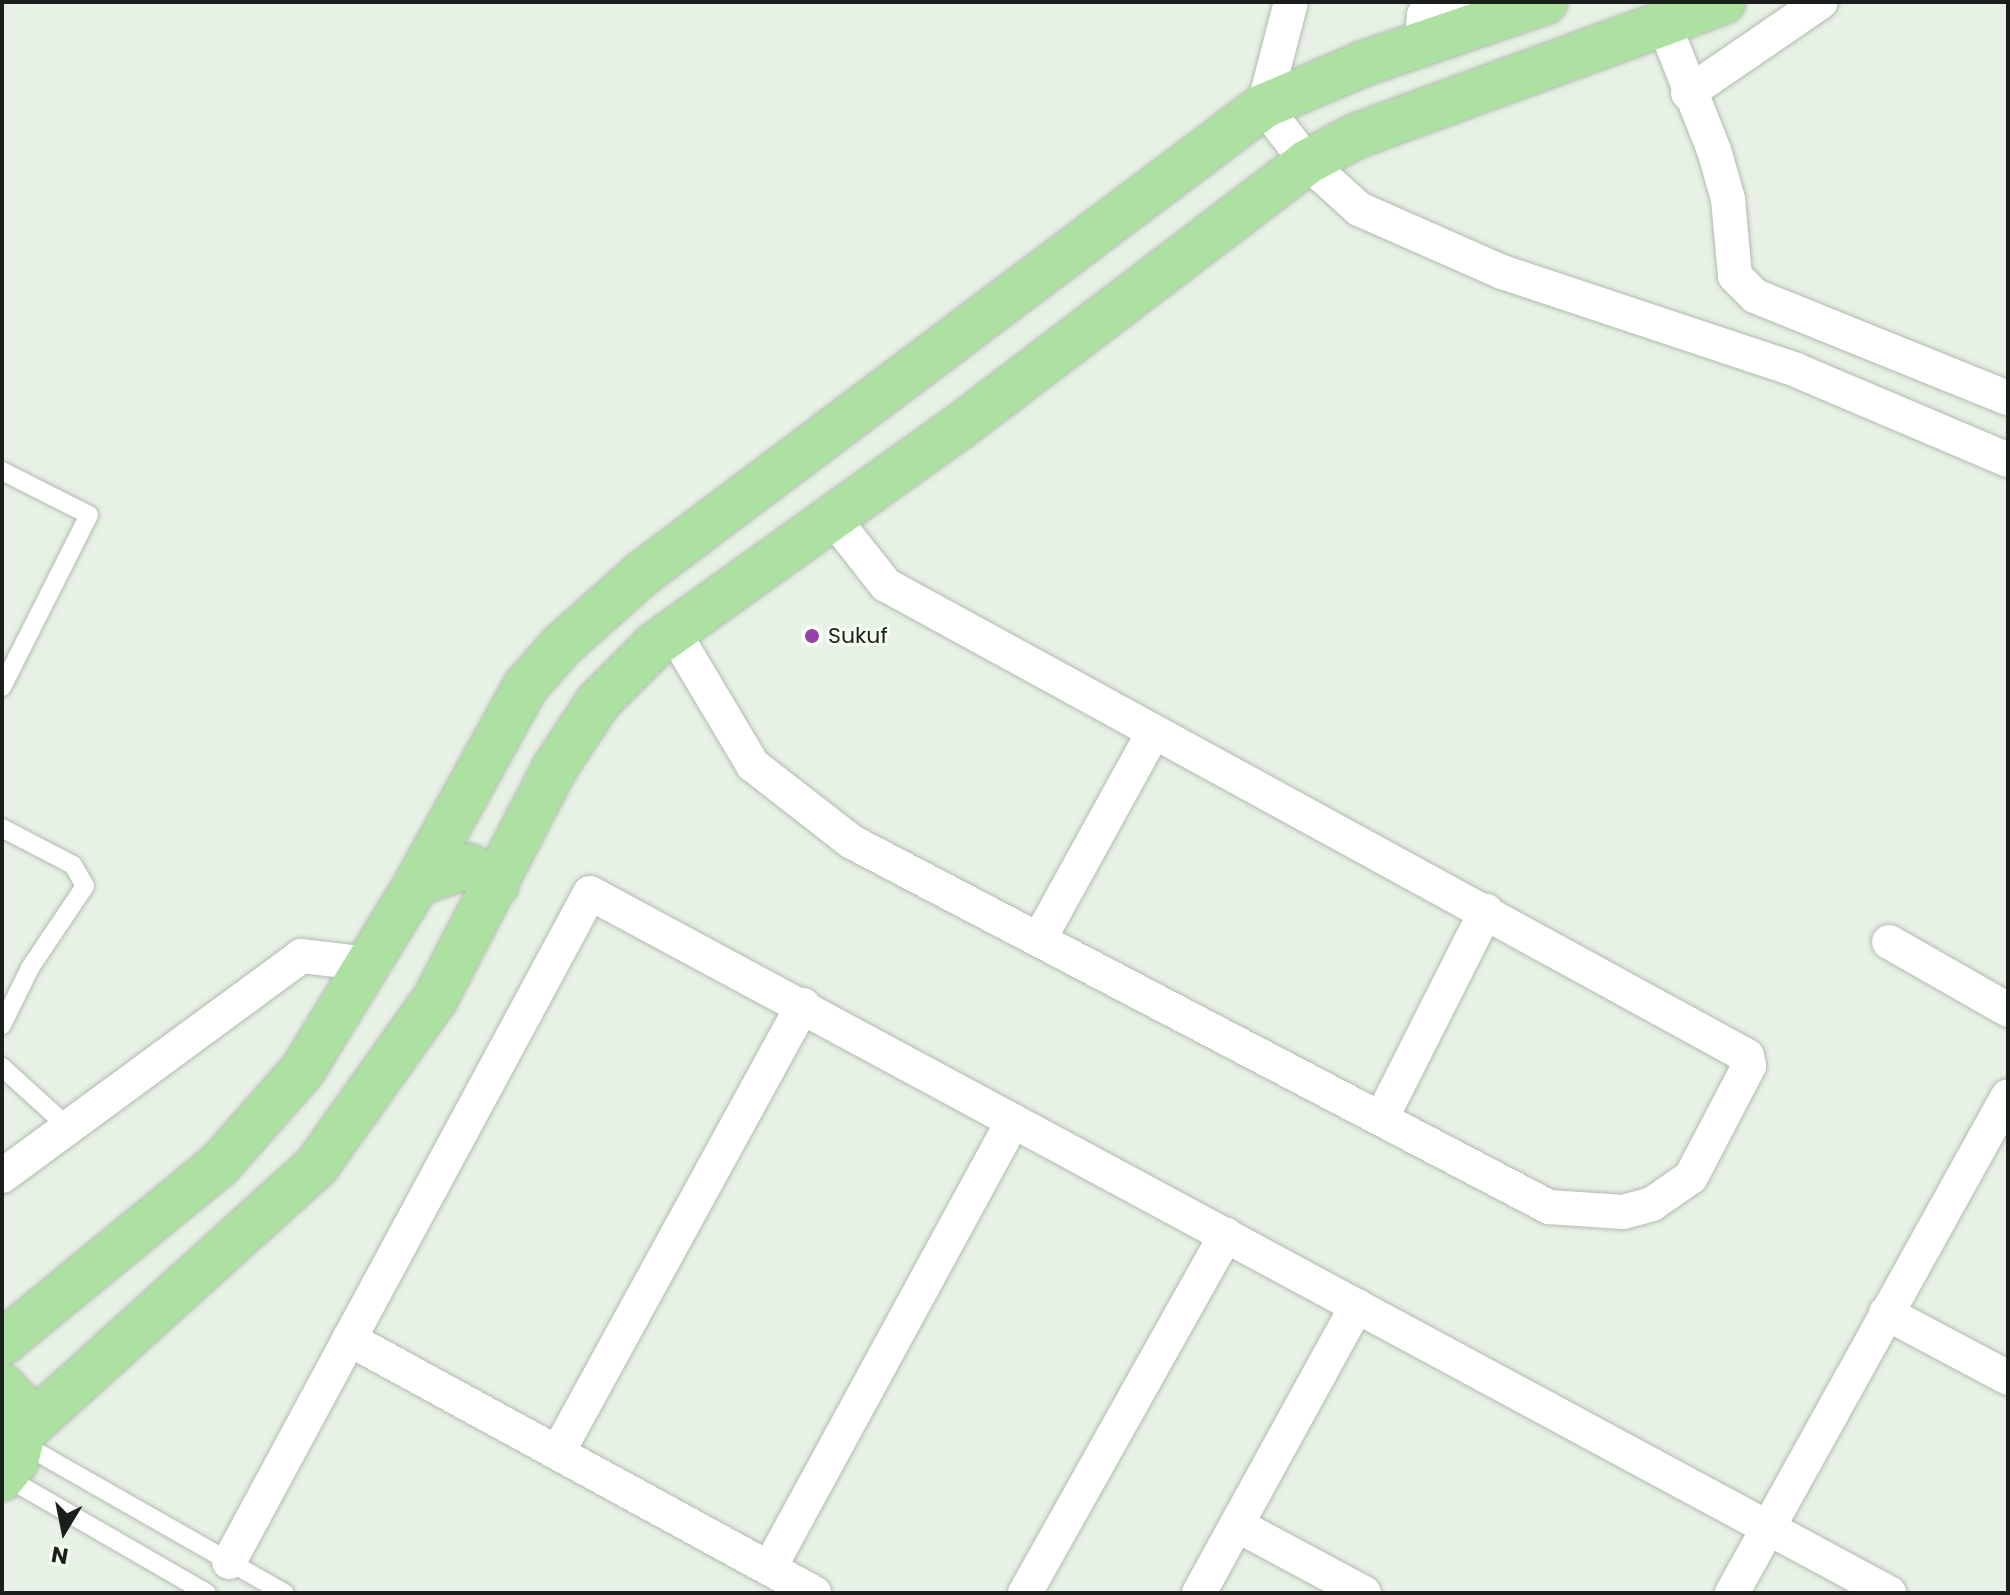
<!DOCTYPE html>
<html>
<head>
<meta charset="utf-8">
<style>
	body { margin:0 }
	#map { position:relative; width:2010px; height:1595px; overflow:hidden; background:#e7f1e5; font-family:Poppins,sans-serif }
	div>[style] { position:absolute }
	.roads { filter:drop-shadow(0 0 2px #b1bbaf) drop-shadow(0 0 2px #b1bbaf) }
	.service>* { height:18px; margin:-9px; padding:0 9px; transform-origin:9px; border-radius:9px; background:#fff }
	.minor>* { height:34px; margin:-17px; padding:0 17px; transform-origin:17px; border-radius:17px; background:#fff }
	.primary>* { height:44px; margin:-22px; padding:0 22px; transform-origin:22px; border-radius:22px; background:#ace1a1 }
	.dots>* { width:22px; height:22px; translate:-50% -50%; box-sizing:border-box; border:4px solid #f4fff2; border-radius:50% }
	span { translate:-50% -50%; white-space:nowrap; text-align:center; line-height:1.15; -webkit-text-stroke:6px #f4fff2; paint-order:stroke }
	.poi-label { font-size:22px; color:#1b1f1b }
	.left { translate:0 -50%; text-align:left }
	.frame { position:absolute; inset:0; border:4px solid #1b1f1b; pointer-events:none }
	.north { position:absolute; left:24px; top:1491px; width:80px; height:80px; -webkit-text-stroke:6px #f4fff2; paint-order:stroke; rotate:190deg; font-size:22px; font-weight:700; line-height:32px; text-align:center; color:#1b1f1b }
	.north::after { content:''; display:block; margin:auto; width:28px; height:36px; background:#1b1f1b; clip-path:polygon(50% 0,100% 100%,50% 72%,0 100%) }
</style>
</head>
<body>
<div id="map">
	<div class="roads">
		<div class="service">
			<i style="left:2px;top:471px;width:97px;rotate:26.8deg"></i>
			<i style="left:89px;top:515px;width:193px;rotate:116.8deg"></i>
			<i style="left:2px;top:828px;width:80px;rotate:27.5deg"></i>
			<i style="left:73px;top:865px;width:24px;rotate:60deg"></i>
			<i style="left:85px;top:886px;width:99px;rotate:123.9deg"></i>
			<i style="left:30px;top:968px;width:64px;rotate:116.2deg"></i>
			<i style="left:2px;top:1067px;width:89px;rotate:42.3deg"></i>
			<i style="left:23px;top:1444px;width:301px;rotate:29.7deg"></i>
			<i style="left:4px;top:1476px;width:234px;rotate:30deg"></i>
		</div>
		<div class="minor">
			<i style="left:1291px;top:2px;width:107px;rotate:104.6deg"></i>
			<i style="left:1264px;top:106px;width:71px;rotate:52.5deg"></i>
			<i style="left:1307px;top:162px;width:70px;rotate:42.1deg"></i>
			<i style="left:1359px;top:209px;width:156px;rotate:23.8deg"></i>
			<i style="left:1502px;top:272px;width:310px;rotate:18.4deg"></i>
			<i style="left:1796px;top:370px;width:230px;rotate:23deg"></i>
			<i style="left:1664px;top:24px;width:136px;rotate:68.4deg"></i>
			<i style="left:1714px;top:150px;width:51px;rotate:74.1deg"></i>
			<i style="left:1728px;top:199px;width:77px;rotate:84.8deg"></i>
			<i style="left:1735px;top:276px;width:28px;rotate:45deg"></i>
			<i style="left:1755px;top:296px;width:273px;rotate:22deg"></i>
			<i style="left:1421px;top:44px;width:29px;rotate:-84deg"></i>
			<i style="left:1424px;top:15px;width:33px;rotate:-23deg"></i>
			<i style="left:1688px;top:93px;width:161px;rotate:-34.4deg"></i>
			<i style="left:673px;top:631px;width:156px;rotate:59.2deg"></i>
			<i style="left:753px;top:765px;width:125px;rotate:37.9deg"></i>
			<i style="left:852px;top:842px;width:787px;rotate:27.64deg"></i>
			<i style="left:1549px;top:1207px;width:74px;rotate:3.9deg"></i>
			<i style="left:1623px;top:1212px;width:30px;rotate:-15deg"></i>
			<i style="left:1652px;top:1204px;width:47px;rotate:-34.7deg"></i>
			<i style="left:1691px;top:1177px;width:125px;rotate:-62.4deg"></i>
			<i style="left:1749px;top:1066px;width:10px;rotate:-101deg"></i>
			<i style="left:1747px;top:1056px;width:981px;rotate:-151.32deg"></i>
			<i style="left:886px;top:585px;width:85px;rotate:-128.3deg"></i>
			<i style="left:1041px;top:936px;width:232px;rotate:-61.1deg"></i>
			<i style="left:1889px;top:942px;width:137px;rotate:29.7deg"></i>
			<i style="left:1382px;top:1117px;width:231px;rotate:-63.2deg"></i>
			<i style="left:2px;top:1176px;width:371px;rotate:-36.3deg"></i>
			<i style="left:301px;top:956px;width:67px;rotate:6.8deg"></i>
			<i style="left:1886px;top:1313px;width:138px;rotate:28deg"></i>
			<i style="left:349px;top:1339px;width:530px;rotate:28.64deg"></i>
			<i style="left:558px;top:1452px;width:510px;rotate:-61.27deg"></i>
			<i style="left:1237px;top:1525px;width:144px;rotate:28.2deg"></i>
			<i style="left:229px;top:1562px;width:760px;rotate:-61.65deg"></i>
			<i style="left:590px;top:893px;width:1476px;rotate:28.32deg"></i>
			<i style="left:770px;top:1567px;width:508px;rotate:-61.42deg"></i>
			<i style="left:1025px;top:1593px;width:411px;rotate:-60.7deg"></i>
			<i style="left:1199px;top:1593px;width:328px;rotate:-61.2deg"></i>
			<i style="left:1732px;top:1593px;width:568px;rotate:-60.96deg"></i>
		</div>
		<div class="primary">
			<i style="left:417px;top:883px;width:54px;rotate:-18.4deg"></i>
			<i style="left:468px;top:866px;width:34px;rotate:34deg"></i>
			<i style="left:2px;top:1343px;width:281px;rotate:-39.4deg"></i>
			<i style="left:219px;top:1165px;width:125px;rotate:-48.6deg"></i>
			<i style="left:302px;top:1071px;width:220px;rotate:-58.5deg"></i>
			<i style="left:417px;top:883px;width:224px;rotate:-61.1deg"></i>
			<i style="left:525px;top:687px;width:55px;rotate:-48.7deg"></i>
			<i style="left:561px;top:646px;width:110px;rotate:-41.7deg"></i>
			<i style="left:643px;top:573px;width:777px;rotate:-36.94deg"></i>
			<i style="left:1264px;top:106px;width:110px;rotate:-23.1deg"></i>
			<i style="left:1365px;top:63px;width:190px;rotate:-18.7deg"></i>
			<i style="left:2px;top:1386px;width:21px;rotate:47deg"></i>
			<i style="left:16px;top:1401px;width:31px;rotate:75deg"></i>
			<i style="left:24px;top:1431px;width:31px;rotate:105deg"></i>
			<i style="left:16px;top:1461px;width:22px;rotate:129deg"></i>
			<i style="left:24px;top:1431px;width:396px;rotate:-42.2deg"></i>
			<i style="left:317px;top:1165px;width:204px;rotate:-54.6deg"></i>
			<i style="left:435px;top:999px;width:263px;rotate:-62.6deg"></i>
			<i style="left:556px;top:766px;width:77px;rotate:-56.7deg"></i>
			<i style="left:598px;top:702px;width:82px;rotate:-45deg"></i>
			<i style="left:656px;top:644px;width:371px;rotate:-35.6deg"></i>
			<i style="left:958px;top:428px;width:439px;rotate:-37.3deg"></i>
			<i style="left:1307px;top:162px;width:55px;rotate:-28deg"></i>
			<i style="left:1356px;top:136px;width:391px;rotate:-20.1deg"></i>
		</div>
	</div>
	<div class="dots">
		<i style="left:812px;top:636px;background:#983fab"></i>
	</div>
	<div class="poi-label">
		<span class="left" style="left:828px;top:636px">Sukuf</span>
	</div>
	<div class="frame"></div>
	<div class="north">N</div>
</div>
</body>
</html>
